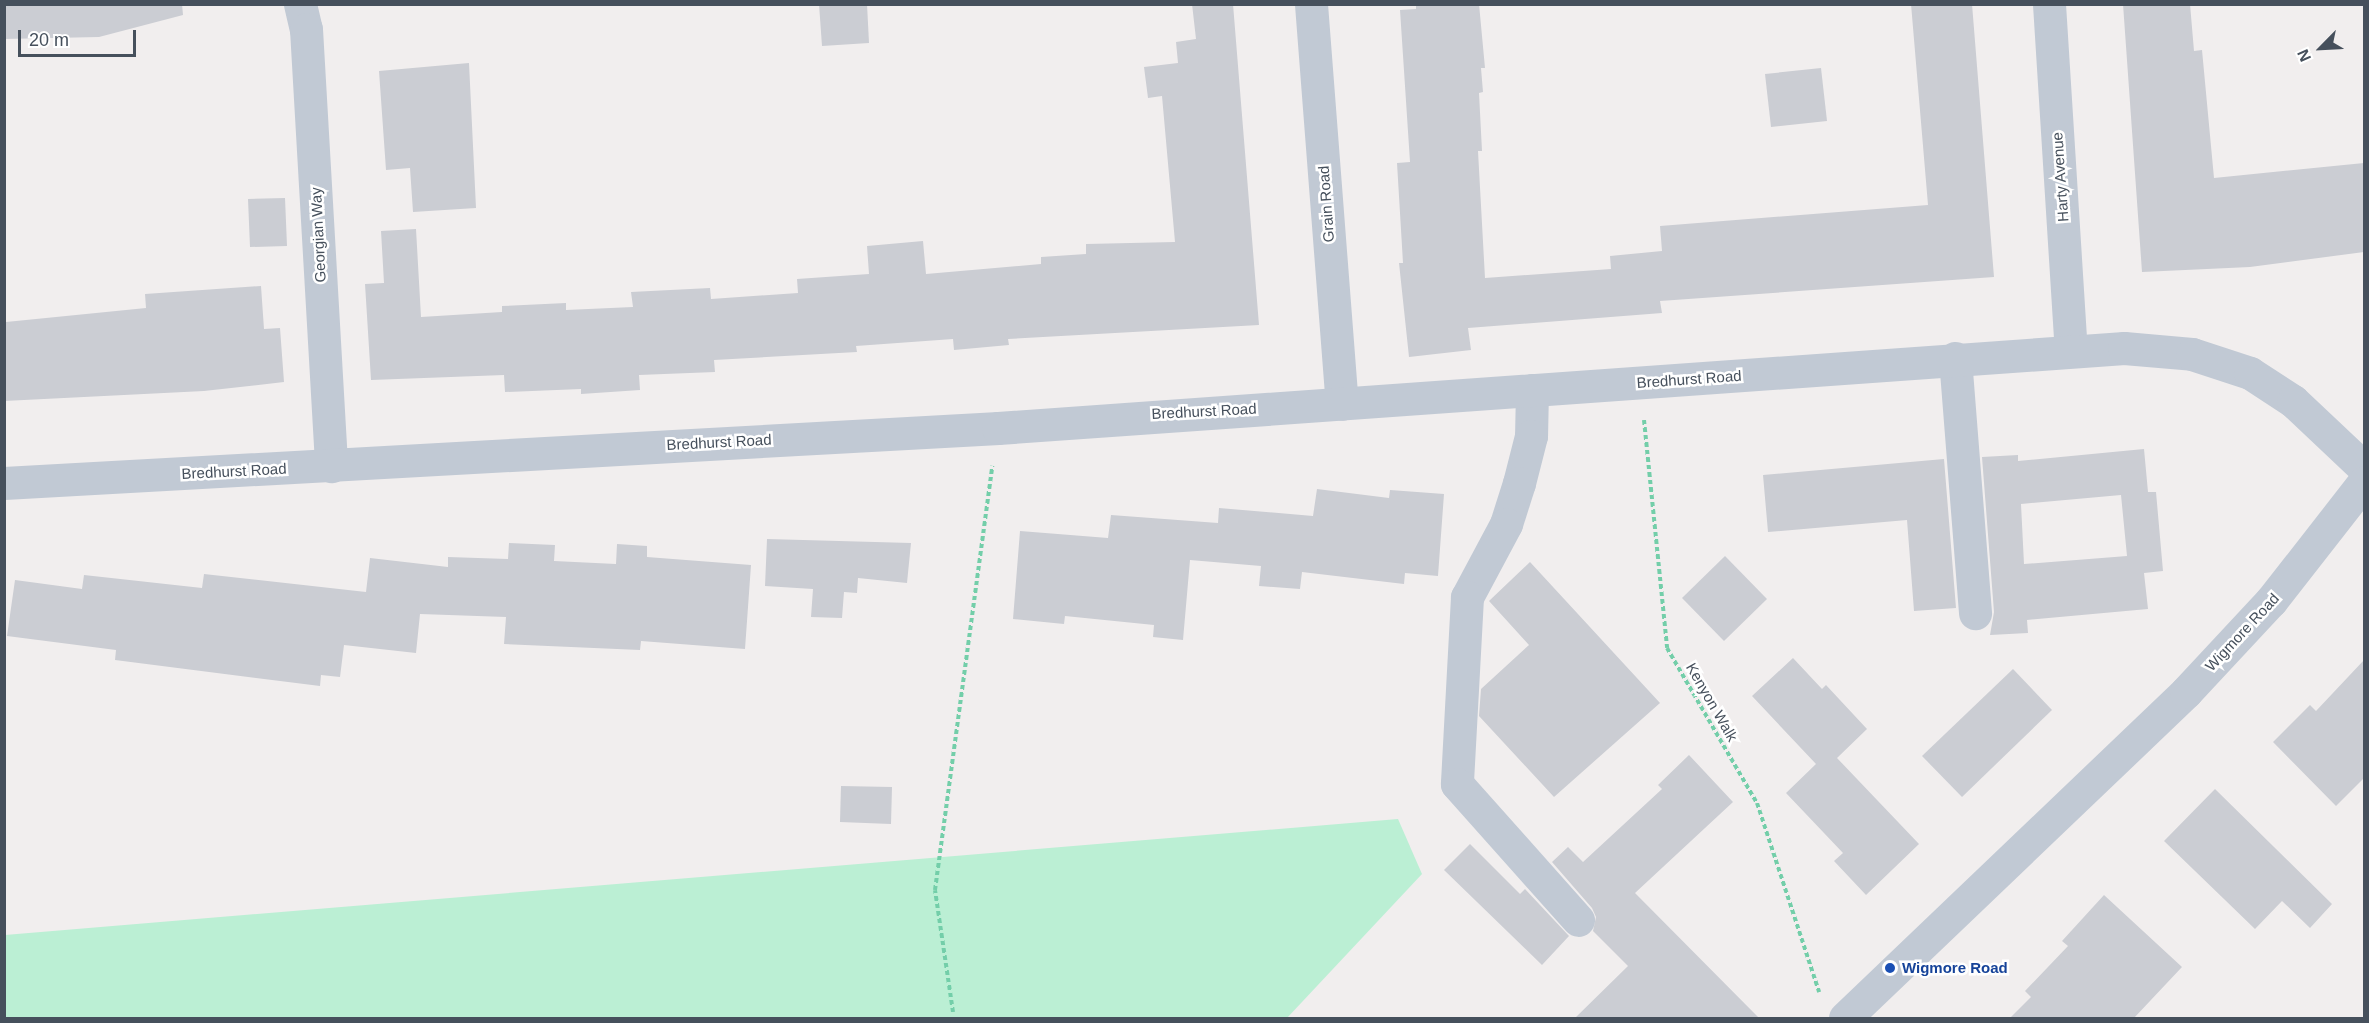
<!DOCTYPE html>
<html>
<head>
<meta charset="utf-8">
<style>
	body { margin:0 }
	#map { position:relative; width:2369px; height:1023px; overflow:hidden; background:#f1eeee; font-family:Arial,sans-serif }
	div>[style] { position:absolute }
	.green>* { inset:0; background:#bbefd4 }
	.building>* { inset:0; background:#cbcdd3 }
	.path>* { height:4px; margin-top:-2px; transform-origin:0; background:repeating-linear-gradient(90deg,#73cea9 0 4.5px,transparent 0 7.5px) }
	.minor>* { height:33px; margin:-16.5px; padding:0 16.5px; transform-origin:16.5px; border-radius:16.5px; background:#c1c9d4 }
	.dots>* { width:16px; height:16px; translate:-50% -50%; box-sizing:border-box; border:3px solid #fff; border-radius:50% }
	span { translate:-50% -50%; white-space:nowrap; text-align:center; line-height:1.15; -webkit-text-stroke:5px #fff; paint-order:stroke }
	.street-label { font-size:15px; color:#46505c }
	.transit-label { font-size:15px; color:#164399; font-weight:700 }
	.left { translate:0 -50%; text-align:left }
	.frame { position:absolute; inset:0; border:6px solid #46505c; pointer-events:none }
	.north { position:absolute; left:2291px; top:18px; width:60px; height:60px; -webkit-text-stroke:4px #fff; paint-order:stroke; rotate:246deg; font-size:16px; font-weight:700; line-height:24px; text-align:center; color:#46505c }
	.north::after { content:''; display:block; margin:auto; width:21px; height:27px; background:#46505c; clip-path:polygon(50% 0,100% 100%,50% 72%,0 100%) }
	.scale { position:absolute; left:18px; top:30px; width:118px; height:27px; box-sizing:border-box; border:3px solid #46505c; border-top:0; padding-left:8px; font-size:18px; line-height:21px; white-space:nowrap; color:#46505c; -webkit-text-stroke:4px #fff; paint-order:stroke }
</style>
</head>
<body>
<div id="map">
	<div class="green">
		<i style="clip-path:polygon(1398px 819px,1422px 874px,1287px 1018px,5px 1018px,5px 935px)"></i>
	</div>
	<div class="building">
		<i style="clip-path:polygon(4px 4px,182px 4px,183px 15px,99px 37px,4px 39px)"></i>
		<i style="clip-path:polygon(819px 4px,867px 4px,869px 43px,822px 46px)"></i>
		<i style="clip-path:polygon(1192px 4px,1233px 4px,1259px 325px,1008px 339px,1009px 345px,954px 350px,953px 339px,856px 346px,857px 352px,714px 360px,715px 372px,639px 375px,640px 390px,581px 394px,581px 389px,505px 392px,504px 375px,371px 380px,365px 284px,384px 283px,381px 231px,416px 229px,421px 317px,502px 312px,502px 306px,566px 303px,566px 310px,633px 307px,631px 292px,710px 288px,711px 299px,798px 293px,797px 279px,869px 274px,867px 246px,923px 241px,926px 274px,1041px 264px,1041px 257px,1086px 254px,1086px 244px,1175px 242px,1162px 96px,1148px 98px,1144px 67px,1178px 63px,1176px 42px,1196px 39px)"></i>
		<i style="clip-path:polygon(1416px 4px,1479px 4px,1485px 68px,1481px 68px,1483px 92px,1479px 93px,1482px 151px,1478px 151px,1485px 278px,1611px 269px,1610px 256px,1662px 251px,1660px 226px,1928px 205px,1911px 4px,1972px 4px,1994px 277px,1660px 301px,1662px 313px,1468px 328px,1471px 350px,1409px 357px,1399px 263px,1403px 263px,1397px 163px,1410px 162px,1400px 10px,1416px 9px)"></i>
		<i style="clip-path:polygon(2123px 4px,2190px 4px,2194px 51px,2202px 50px,2214px 178px,2364px 163px,2364px 252px,2250px 267px,2142px 272px)"></i>
		<i style="clip-path:polygon(469px 63px,476px 208px,413px 212px,410px 168px,386px 170px,379px 71px)"></i>
		<i style="clip-path:polygon(1821px 68px,1827px 121px,1771px 127px,1765px 74px)"></i>
		<i style="clip-path:polygon(285px 198px,287px 246px,250px 247px,248px 199px)"></i>
		<i style="clip-path:polygon(261px 286px,264px 329px,280px 328px,284px 382px,204px 391px,4px 401px,6px 322px,146px 308px,145px 294px)"></i>
		<i style="clip-path:polygon(evenodd,2144px 449px,2148px 492px,2156px 492px,2163px 571px,2144px 573px,2148px 609px,2027px 620px,2028px 633px,1990px 635px,1994px 612px,1982px 457px,2018px 455px,2018px 461px,2144px 449px,2121px 495px,2127px 556px,2024px 564px,2021px 504px,2121px 495px)"></i>
		<i style="clip-path:polygon(1944px 459px,1956px 608px,1914px 611px,1907px 520px,1768px 532px,1763px 475px)"></i>
		<i style="clip-path:polygon(1317px 489px,1389px 498px,1390px 490px,1444px 494px,1438px 576px,1405px 573px,1404px 584px,1302px 572px,1300px 589px,1259px 586px,1261px 566px,1190px 560px,1183px 640px,1153px 637px,1154px 625px,1065px 616px,1064px 624px,1013px 619px,1020px 531px,1108px 538px,1111px 515px,1218px 523px,1219px 508px,1313px 516px)"></i>
		<i style="clip-path:polygon(767px 539px,911px 543px,907px 583px,858px 578px,857px 593px,844px 592px,842px 618px,811px 617px,813px 589px,765px 586px)"></i>
		<i style="clip-path:polygon(509px 543px,555px 545px,554px 561px,616px 564px,617px 544px,647px 546px,647px 557px,751px 565px,745px 649px,641px 641px,640px 650px,504px 644px,506px 617px,420px 614px,416px 653px,344px 645px,340px 677px,321px 675px,320px 686px,115px 660px,116px 650px,7px 636px,15px 580px,82px 589px,84px 575px,202px 588px,204px 574px,366px 592px,370px 558px,448px 567px,448px 557px,508px 559px)"></i>
		<i style="clip-path:polygon(1725px 556px,1767px 599px,1724px 641px,1682px 598px)"></i>
		<i style="clip-path:polygon(1530px 562px,1660px 703px,1554px 797px,1479px 716px,1481px 689px,1529px 645px,1489px 601px)"></i>
		<i style="clip-path:polygon(1793px 658px,1822px 689px,1826px 685px,1867px 729px,1837px 758px,1919px 844px,1866px 895px,1834px 861px,1843px 853px,1786px 793px,1816px 764px,1752px 696px)"></i>
		<i style="clip-path:polygon(2364px 660px,2364px 778px,2336px 806px,2273px 742px,2310px 705px,2316px 711px)"></i>
		<i style="clip-path:polygon(2013px 669px,2052px 710px,1962px 797px,1922px 756px)"></i>
		<i style="clip-path:polygon(1689px 755px,1733px 802px,1635px 893px,1759px 1018px,1575px 1018px,1628px 966px,1593px 931px,1596px 917px,1592px 908px,1552px 862px,1568px 847px,1583px 862px,1662px 789px,1658px 785px)"></i>
		<i style="clip-path:polygon(841px 786px,892px 787px,891px 824px,840px 822px)"></i>
		<i style="clip-path:polygon(2215px 789px,2332px 904px,2310px 928px,2282px 901px,2255px 929px,2164px 841px)"></i>
		<i style="clip-path:polygon(1470px 844px,1520px 894px,1525px 889px,1569px 936px,1542px 965px,1444px 870px)"></i>
		<i style="clip-path:polygon(2104px 895px,2182px 967px,2134px 1018px,2010px 1018px,2031px 997px,2025px 991px,2068px 946px,2062px 941px)"></i>
	</div>
	<div class="path">
		<i style="left:1644px;top:420px;width:229px;rotate:84.2deg"></i>
		<i style="left:1667px;top:648px;width:179px;rotate:59.9deg"></i>
		<i style="left:1757px;top:803px;width:199px;rotate:71.8deg"></i>
		<i style="left:953px;top:1012px;width:123px;rotate:-98.4deg"></i>
		<i style="left:935px;top:890px;width:428px;rotate:-82.3deg"></i>
	</div>
	<div class="minor">
		<i style="left:300px;top:4px;width:26px;rotate:77deg"></i>
		<i style="left:306px;top:29px;width:438px;rotate:86.7deg"></i>
		<i style="left:1311px;top:4px;width:401px;rotate:85.6deg"></i>
		<i style="left:2049px;top:4px;width:346px;rotate:86.4deg"></i>
		<i style="left:1955px;top:358px;width:256px;rotate:85.5deg"></i>
		<i style="left:1532px;top:390px;width:46px;rotate:91.2deg"></i>
		<i style="left:1531px;top:436px;width:49px;rotate:104.3deg"></i>
		<i style="left:1519px;top:483px;width:43px;rotate:107.6deg"></i>
		<i style="left:1506px;top:524px;width:83px;rotate:118.1deg"></i>
		<i style="left:1467px;top:597px;width:187px;rotate:93.1deg"></i>
		<i style="left:1457px;top:784px;width:182px;rotate:48.3deg"></i>
		<i style="left:4px;top:483px;width:996px;rotate:-3.17deg"></i>
		<i style="left:998px;top:428px;width:1129px;rotate:-4.06deg"></i>
		<i style="left:2124px;top:348px;width:68px;rotate:5deg"></i>
		<i style="left:2192px;top:354px;width:61px;rotate:18.1deg"></i>
		<i style="left:2250px;top:373px;width:51px;rotate:33.1deg"></i>
		<i style="left:2293px;top:401px;width:98px;rotate:43.3deg"></i>
		<i style="left:1845px;top:1018px;width:472px;rotate:-43.7deg"></i>
		<i style="left:2186px;top:692px;width:125px;rotate:-47deg"></i>
		<i style="left:2271px;top:601px;width:151px;rotate:-52deg"></i>
	</div>
	<div class="dots">
		<i style="left:1890px;top:968px;background:#1a4fb4"></i>
	</div>
	<div class="street-label">
		<span style="left:2060px;top:177px;rotate:-94deg">Harty Avenue</span>
		<span style="left:1326px;top:204px;rotate:-94deg">Grain Road</span>
		<span style="left:318px;top:235px;rotate:-93deg">Georgian Way</span>
		<span style="left:1689px;top:379px;rotate:-4deg">Bredhurst Road</span>
		<span style="left:1204px;top:411px;rotate:-3deg">Bredhurst Road</span>
		<span style="left:719px;top:442px;rotate:-3deg">Bredhurst Road</span>
		<span style="left:234px;top:471px;rotate:-3deg">Bredhurst Road</span>
		<span style="left:2242px;top:632px;rotate:-47deg">Wigmore Road</span>
		<span style="left:1712px;top:702px;rotate:60deg">Kenyon Walk</span>
	</div>
	<div class="transit-label">
		<span class="left" style="left:1902px;top:968px">Wigmore Road</span>
	</div>
	<div class="frame"></div>
	<div class="north">N</div>
	<div class="scale">20 m</div>
</div>
</body>
</html>
